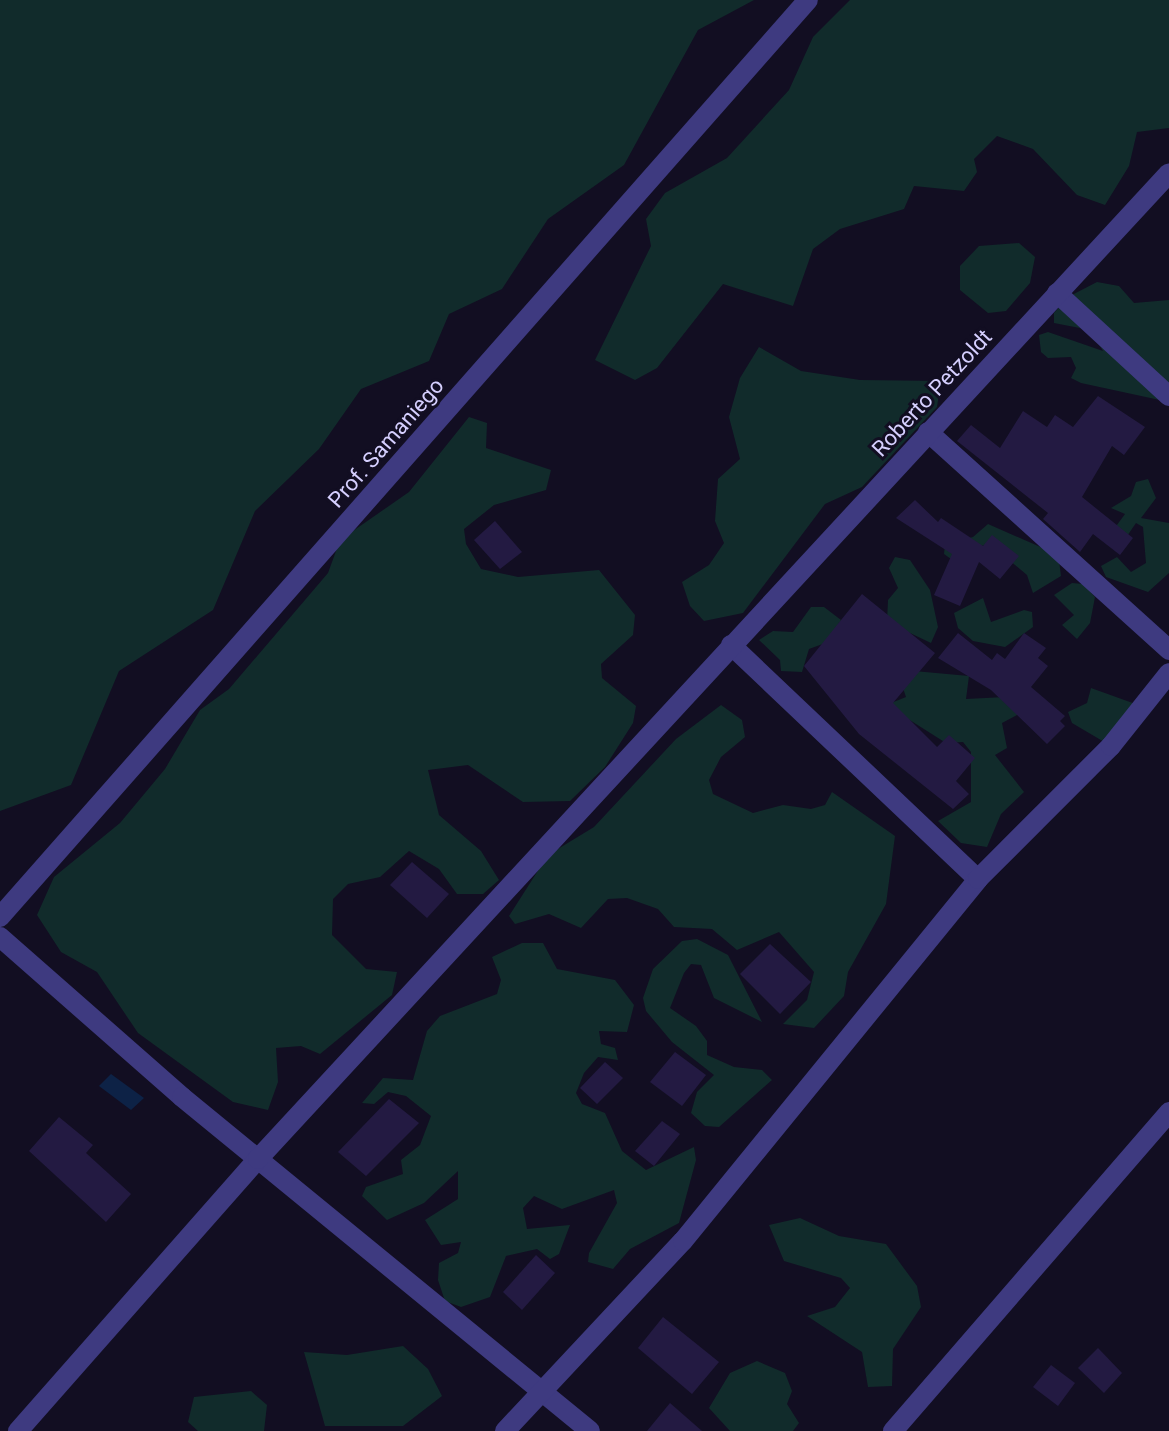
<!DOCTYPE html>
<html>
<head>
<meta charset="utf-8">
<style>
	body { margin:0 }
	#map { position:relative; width:1169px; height:1431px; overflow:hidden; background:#120e22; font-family:Roboto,sans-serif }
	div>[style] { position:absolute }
	.green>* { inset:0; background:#112b2b }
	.water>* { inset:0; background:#0d2246 }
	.building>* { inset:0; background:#231a42 }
	.minor>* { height:20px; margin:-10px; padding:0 10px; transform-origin:10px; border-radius:10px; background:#3e3a80 }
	span { translate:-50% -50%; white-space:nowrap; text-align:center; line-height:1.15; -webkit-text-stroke:6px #120e22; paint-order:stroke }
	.street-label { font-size:22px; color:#d5cffe }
</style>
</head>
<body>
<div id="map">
	<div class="green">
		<i style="clip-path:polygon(0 0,754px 0,698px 30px,624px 165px,548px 219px,502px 289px,449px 314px,429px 361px,361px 389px,319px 449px,255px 511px,213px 610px,119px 671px,71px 785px,0 811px)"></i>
		<i style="clip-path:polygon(850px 0,1169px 0,1169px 128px,1137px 132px,1129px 166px,1105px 205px,1077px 195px,1033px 149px,997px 136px,974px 159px,977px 172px,964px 191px,914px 186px,904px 209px,840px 229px,813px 249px,793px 306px,723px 284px,657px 368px,635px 380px,595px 360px,651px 246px,646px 219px,665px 193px,727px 158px,789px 90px,813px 37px)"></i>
		<i style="clip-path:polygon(1019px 243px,1035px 257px,1030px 283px,1006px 311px,988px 313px,960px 290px,960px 266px,979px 246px)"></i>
		<i style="clip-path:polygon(1097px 282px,1119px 286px,1134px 303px,1169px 300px,1169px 402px,1081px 383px,1071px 378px,1076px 368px,1071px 357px,1048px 358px,1041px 352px,1039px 335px,1048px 332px,1103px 351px,1090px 330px,1054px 323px,1054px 313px,1068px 297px)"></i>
		<i style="clip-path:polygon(759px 347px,801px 371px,860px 380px,941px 381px,937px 407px,862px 487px,825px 504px,743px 613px,704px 621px,690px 606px,682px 582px,709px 565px,724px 543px,715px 521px,718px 479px,740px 459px,729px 417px,740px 378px)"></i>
		<i style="clip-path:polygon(469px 417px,487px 423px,486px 448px,551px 470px,546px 490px,494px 505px,464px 529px,466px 544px,481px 569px,518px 577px,599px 570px,635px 615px,633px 635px,601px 664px,602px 678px,636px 706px,633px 723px,605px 767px,570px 801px,523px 802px,468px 765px,428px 770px,439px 815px,481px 851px,499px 880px,483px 894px,457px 894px,439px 869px,409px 851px,380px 877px,348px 884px,333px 899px,332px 935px,366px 969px,397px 972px,392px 995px,320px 1054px,301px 1046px,276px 1048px,278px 1082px,268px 1110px,233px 1102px,138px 1033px,97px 972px,61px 952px,37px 915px,54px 877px,120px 823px,165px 769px,200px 710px,229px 689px,328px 573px,340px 540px,409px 492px)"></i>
		<i style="clip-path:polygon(1148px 479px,1156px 498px,1141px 518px,1169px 523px,1169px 573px,1148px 592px,1106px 577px,1101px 566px,1117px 557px,1131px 572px,1146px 563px,1143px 527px,1136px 523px,1123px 542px,1114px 529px,1125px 514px,1111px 508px,1131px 496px,1136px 482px)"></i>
		<i style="clip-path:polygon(988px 524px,1045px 549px,1059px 560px,1061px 576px,1033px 593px,1027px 575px,989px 543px,951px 559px,944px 554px,945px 544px,973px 537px)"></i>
		<i style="clip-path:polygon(895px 557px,910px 560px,930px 590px,938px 627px,931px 643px,887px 622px,888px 600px,898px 588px,889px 568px)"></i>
		<i style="clip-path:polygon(1072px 583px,1083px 584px,1095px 597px,1090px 623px,1077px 639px,1062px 625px,1074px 615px,1054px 595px)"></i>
		<i style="clip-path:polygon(983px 598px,991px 622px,1024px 610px,1032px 612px,1033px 627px,1005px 647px,973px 641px,958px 628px,954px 613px)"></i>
		<i style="clip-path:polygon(811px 607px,824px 607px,841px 620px,828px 642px,809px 649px,802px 672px,781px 671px,780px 660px,759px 640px,773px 631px,793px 632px)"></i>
		<i style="clip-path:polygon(914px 671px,969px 676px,966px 699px,1005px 697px,1023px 712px,1002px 723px,1007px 748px,995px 755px,1024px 792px,1001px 814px,987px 847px,961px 843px,938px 821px,971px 802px,971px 752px,963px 742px,946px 743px,886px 705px,906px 697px,901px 682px)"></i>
		<i style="clip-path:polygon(1091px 688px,1141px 706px,1111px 746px,1072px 723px,1068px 712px,1087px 703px)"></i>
		<i style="clip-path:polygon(721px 705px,742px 720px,745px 737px,721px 757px,709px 780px,713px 794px,753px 813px,783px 805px,811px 809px,825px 805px,832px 792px,895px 836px,886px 904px,848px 972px,844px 996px,814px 1028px,783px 1024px,807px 1000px,814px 972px,779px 932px,737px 950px,712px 929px,674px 927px,658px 909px,627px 898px,608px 899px,581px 928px,549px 914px,515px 924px,509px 916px,548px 855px,594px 827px,676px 739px)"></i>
		<i style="clip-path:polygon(697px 939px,728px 955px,762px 1022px,714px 998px,701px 965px,691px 964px,684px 973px,670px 1008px,696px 1026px,707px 1041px,707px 1055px,734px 1067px,762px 1070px,772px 1080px,719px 1127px,705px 1126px,691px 1113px,697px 1092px,714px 1075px,672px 1042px,646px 1011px,643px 998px,653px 969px,682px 941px)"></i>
		<i style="clip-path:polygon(522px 943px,543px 943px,557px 969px,615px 980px,634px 1005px,627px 1032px,599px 1031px,601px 1044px,615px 1048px,618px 1060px,598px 1057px,584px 1073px,576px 1093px,582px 1104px,605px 1113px,622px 1151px,646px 1170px,694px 1147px,696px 1160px,679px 1223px,630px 1249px,613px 1269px,588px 1262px,589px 1253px,617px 1203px,614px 1190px,562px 1209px,534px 1196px,523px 1208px,527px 1229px,570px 1225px,559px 1254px,550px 1259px,537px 1249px,506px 1256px,490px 1297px,461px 1307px,445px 1301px,438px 1280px,439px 1263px,458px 1253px,461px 1242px,441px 1245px,425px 1220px,458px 1199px,458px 1171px,424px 1203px,387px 1220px,362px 1196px,366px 1187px,403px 1174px,401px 1160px,420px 1145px,431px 1116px,406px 1096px,388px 1092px,374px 1104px,362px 1103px,383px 1078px,413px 1080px,427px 1031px,440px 1016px,497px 994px,501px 980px,492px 957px)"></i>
		<i style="clip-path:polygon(800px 1218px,839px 1236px,886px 1244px,917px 1286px,921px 1307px,893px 1349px,892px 1386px,868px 1387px,862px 1352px,807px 1316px,835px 1307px,850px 1288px,841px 1278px,784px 1261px,769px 1225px)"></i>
		<i style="clip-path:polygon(403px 1346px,428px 1369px,442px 1396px,403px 1426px,325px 1426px,304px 1352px,347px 1355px)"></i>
		<i style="clip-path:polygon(757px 1361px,785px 1373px,792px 1391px,787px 1404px,799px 1423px,793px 1431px,730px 1431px,709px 1408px,730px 1373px)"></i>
		<i style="clip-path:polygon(251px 1391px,267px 1405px,264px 1431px,198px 1431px,188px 1422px,194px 1397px)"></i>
	</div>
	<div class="water">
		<i style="clip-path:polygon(111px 1074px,144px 1098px,131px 1110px,99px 1086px)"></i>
	</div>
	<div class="building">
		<i style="clip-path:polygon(1098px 396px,1145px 427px,1124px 455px,1112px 446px,1082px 497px,1133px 538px,1120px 555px,1093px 534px,1080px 552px,1043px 519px,1048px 513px,957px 441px,971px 425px,1000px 448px,1023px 411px,1047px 427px,1055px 415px,1073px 427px)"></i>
		<i style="clip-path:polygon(915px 500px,938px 522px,941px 518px,983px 546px,992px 535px,1019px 556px,1000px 579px,979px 562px,960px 606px,934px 595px,952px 554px,896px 518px)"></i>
		<i style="clip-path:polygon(495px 521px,522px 552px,500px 569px,474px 540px)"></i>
		<i style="clip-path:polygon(862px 594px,935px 653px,893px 703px,937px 747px,949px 735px,975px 758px,956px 781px,969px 794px,953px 809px,859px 734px,804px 666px)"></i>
		<i style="clip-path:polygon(958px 633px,992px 660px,997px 653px,1005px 659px,1024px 633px,1046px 648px,1038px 658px,1048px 666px,1031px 687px,1065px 716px,1060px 721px,1065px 726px,1047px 744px,991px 690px,938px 658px)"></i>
		<i style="clip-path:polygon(412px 862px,449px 894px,427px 918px,390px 885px)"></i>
		<i style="clip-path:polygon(770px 944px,811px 982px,780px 1014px,740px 974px)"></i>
		<i style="clip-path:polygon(675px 1052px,706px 1075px,682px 1106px,650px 1082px)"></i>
		<i style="clip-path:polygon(605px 1062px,623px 1078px,597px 1104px,580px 1088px)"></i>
		<i style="clip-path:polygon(389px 1099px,419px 1123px,366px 1176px,338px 1152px)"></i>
		<i style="clip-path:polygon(59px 1117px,93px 1145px,86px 1153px,131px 1194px,106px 1222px,29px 1151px)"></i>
		<i style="clip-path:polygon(662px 1121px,680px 1134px,654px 1166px,635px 1151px)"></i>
		<i style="clip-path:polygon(536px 1255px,555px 1273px,522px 1310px,503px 1292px)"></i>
		<i style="clip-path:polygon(663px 1317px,719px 1362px,692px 1394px,638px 1348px)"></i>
		<i style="clip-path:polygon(1098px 1348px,1122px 1373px,1104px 1393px,1078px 1368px)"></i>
		<i style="clip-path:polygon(1051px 1365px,1075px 1383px,1058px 1406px,1033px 1387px)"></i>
		<i style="clip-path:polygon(670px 1403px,702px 1431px,647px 1431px)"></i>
	</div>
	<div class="minor">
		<i style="left:1057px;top:293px;width:152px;rotate:42.6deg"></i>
		<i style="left:928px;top:432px;width:325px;rotate:42.1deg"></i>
		<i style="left:731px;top:645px;width:340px;rotate:43.5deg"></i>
		<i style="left:0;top:917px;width:1222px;rotate:-48.62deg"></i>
		<i style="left:0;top:937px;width:242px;rotate:41.3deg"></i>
		<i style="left:182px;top:1097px;width:527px;rotate:39.3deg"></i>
		<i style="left:18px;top:1431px;width:363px;rotate:-48.6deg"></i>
		<i style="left:258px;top:1159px;width:1342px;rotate:-47.26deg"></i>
		<i style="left:505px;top:1431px;width:260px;rotate:-46.9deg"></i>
		<i style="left:683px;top:1241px;width:467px;rotate:-50.8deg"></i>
		<i style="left:978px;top:879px;width:188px;rotate:-45deg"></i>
		<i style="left:1111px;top:746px;width:93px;rotate:-51.5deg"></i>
		<i style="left:893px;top:1431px;width:422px;rotate:-49.1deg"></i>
	</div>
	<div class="street-label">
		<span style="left:932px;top:393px;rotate:-47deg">Roberto Petzoldt</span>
		<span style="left:386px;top:443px;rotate:-49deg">Prof. Samaniego</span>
	</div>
</div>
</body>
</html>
